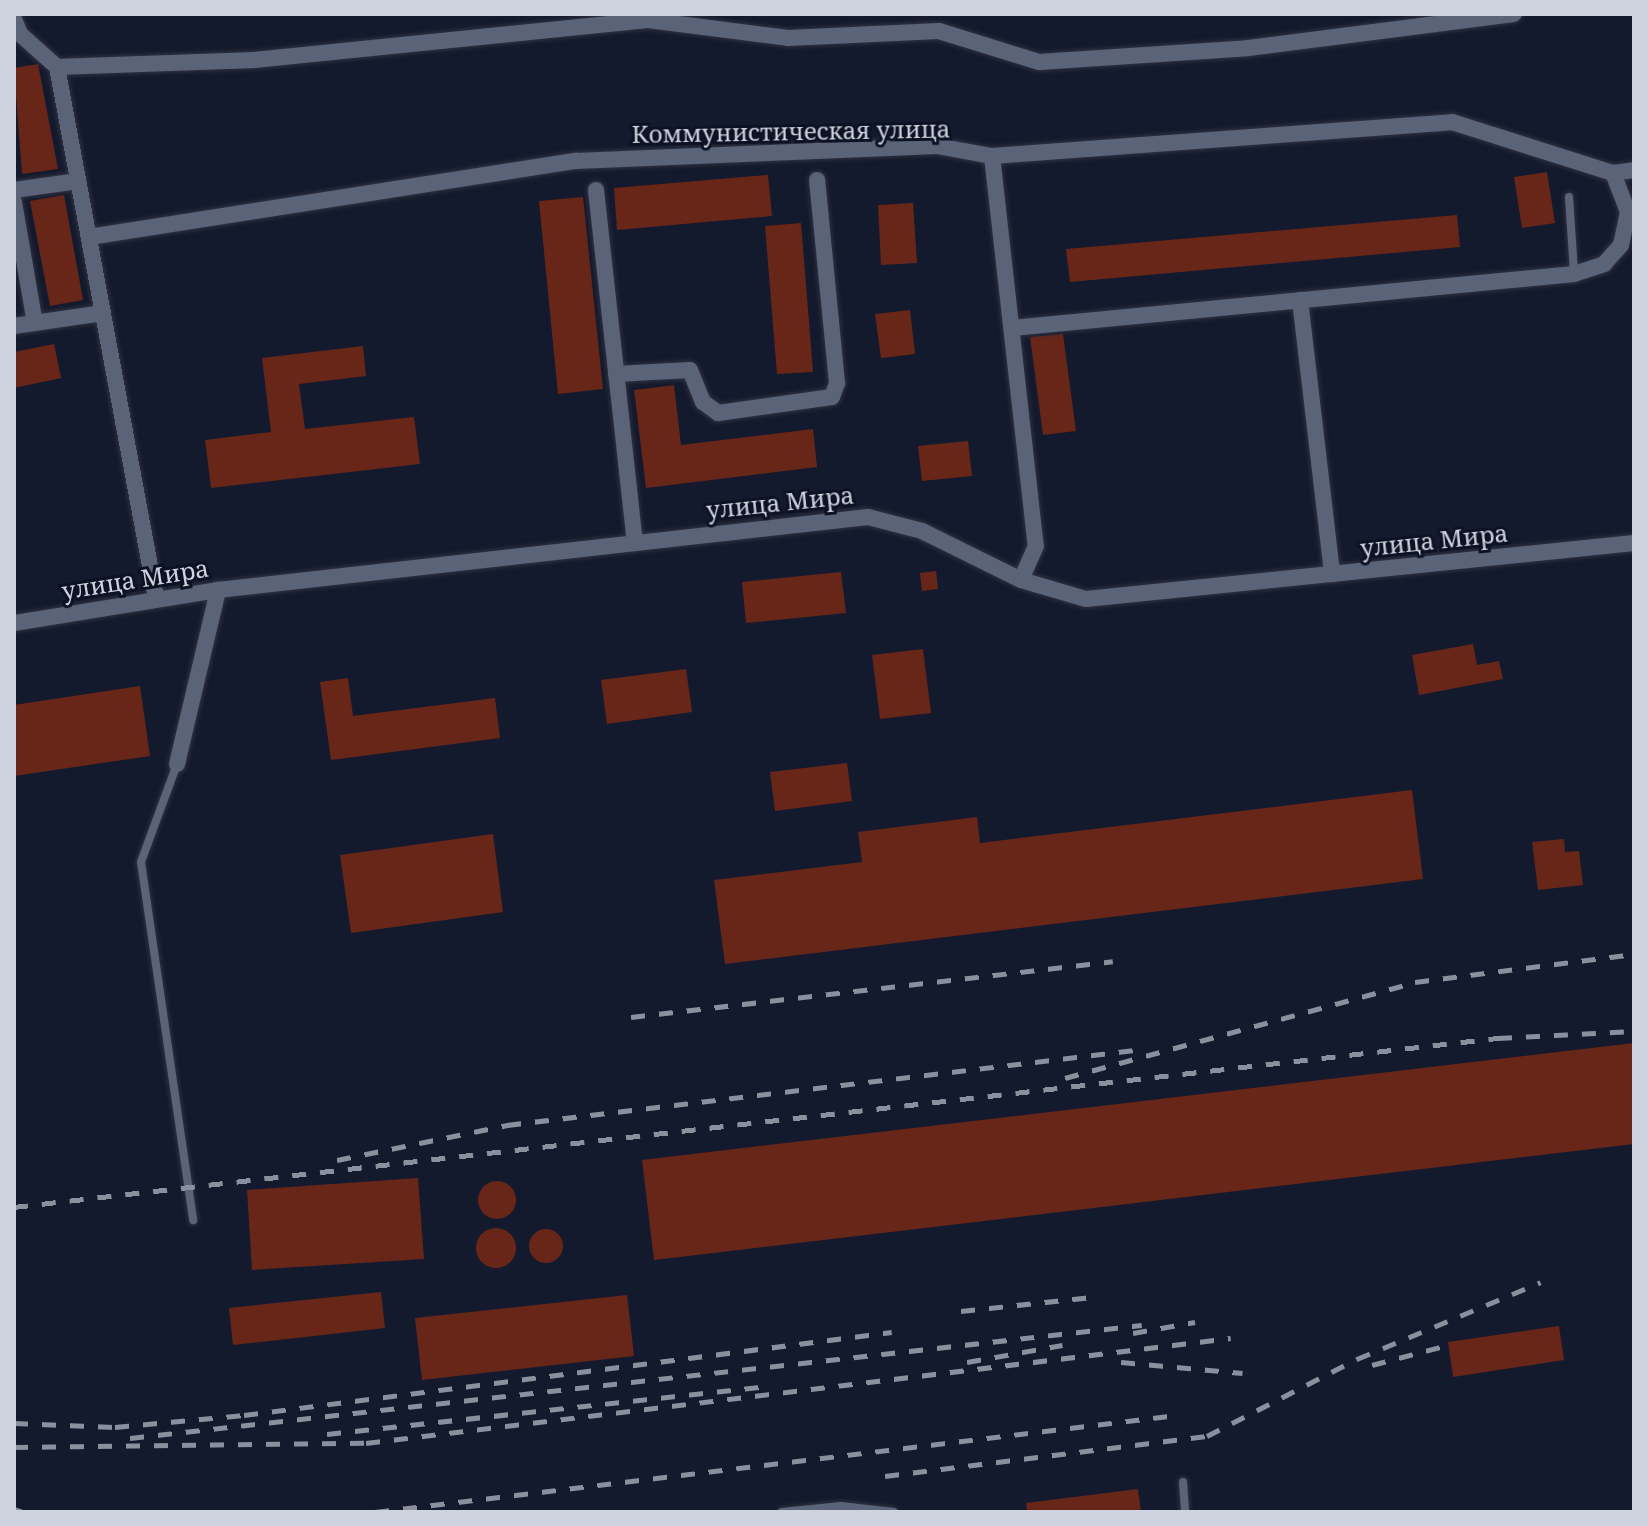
<!DOCTYPE html>
<html>
<head>
<meta charset="utf-8">
<style>
	body { margin:0 }
	#map { position:relative; width:1648px; height:1526px; overflow:hidden; background:#141a2d; font-family:"Noto Serif",serif }
	div>[style] { position:absolute }
	.building>* { inset:0; background:#682619 }
	.round { border-radius:50% }
	.roads { filter:drop-shadow(0 0 2px #303241) drop-shadow(0 0 2px #303241) }
	.lane>* { height:8px; margin:-4px; padding:0 4px; transform-origin:4px; border-radius:4px; background:#5b6379 }
	.street>* { height:16px; margin:-8px; padding:0 8px; transform-origin:8px; border-radius:8px; background:#5b6379 }
	.rail>* { height:5px; margin-top:-2.5px; transform-origin:0; background:repeating-linear-gradient(90deg,#8b909f 0 14px,transparent 0 28px) }
	span { translate:-50% -50%; white-space:nowrap; text-align:center; line-height:1.15; -webkit-text-stroke:6px #0c1123; paint-order:stroke }
	.street-label { font-size:24px; color:#cfd3e0 }
	.frame { position:absolute; inset:0; border:16px solid #cfd3e0; pointer-events:none }
</style>
</head>
<body>
<div id="map">
	<div class="building">
		<i style="clip-path:polygon(38px 64px,58px 169px,22px 174px,14px 68px)"></i>
		<i style="clip-path:polygon(1547px 172px,1555px 223px,1522px 228px,1514px 177px)"></i>
		<i style="clip-path:polygon(768px 175px,772px 216px,617px 230px,614px 188px)"></i>
		<i style="clip-path:polygon(64px 195px,83px 300px,50px 306px,30px 201px)"></i>
		<i style="clip-path:polygon(583px 197px,603px 389px,558px 394px,539px 201px)"></i>
		<i style="clip-path:polygon(913px 203px,917px 263px,881px 265px,878px 205px)"></i>
		<i style="clip-path:polygon(1457px 215px,1460px 247px,1070px 282px,1066px 249px)"></i>
		<i style="clip-path:polygon(801px 223px,813px 372px,777px 374px,765px 226px)"></i>
		<i style="clip-path:polygon(910px 310px,915px 354px,881px 358px,875px 314px)"></i>
		<i style="clip-path:polygon(1063px 334px,1076px 431px,1043px 435px,1030px 337px)"></i>
		<i style="clip-path:polygon(54px 344px,61px 378px,14px 388px,14px 352px)"></i>
		<i style="clip-path:polygon(363px 346px,366px 376px,299px 384px,305px 429px,414px 417px,420px 464px,211px 488px,205px 440px,271px 432px,262px 358px)"></i>
		<i style="clip-path:polygon(674px 385px,681px 445px,813px 429px,817px 467px,646px 488px,634px 390px)"></i>
		<i style="clip-path:polygon(968px 441px,972px 476px,922px 481px,918px 446px)"></i>
		<i style="clip-path:polygon(936px 571px,938px 589px,922px 591px,920px 573px)"></i>
		<i style="clip-path:polygon(841px 572px,846px 613px,746px 623px,742px 582px)"></i>
		<i style="clip-path:polygon(1473px 644px,1477px 665px,1499px 661px,1503px 679px,1419px 695px,1412px 655px)"></i>
		<i style="clip-path:polygon(923px 649px,931px 713px,880px 719px,872px 655px)"></i>
		<i style="clip-path:polygon(686px 669px,692px 712px,607px 724px,601px 680px)"></i>
		<i style="clip-path:polygon(348px 678px,353px 716px,495px 698px,500px 738px,331px 760px,320px 682px)"></i>
		<i style="clip-path:polygon(140px 686px,150px 756px,14px 776px,14px 705px)"></i>
		<i style="clip-path:polygon(847px 763px,852px 801px,775px 811px,770px 772px)"></i>
		<i style="clip-path:polygon(1412px 790px,1423px 879px,725px 964px,714px 880px,862px 862px,858px 832px,977px 817px,980px 843px)"></i>
		<i style="clip-path:polygon(493px 834px,503px 912px,351px 933px,340px 855px)"></i>
		<i style="clip-path:polygon(1564px 839px,1565px 852px,1579px 851px,1583px 885px,1538px 890px,1532px 842px)"></i>
		<i style="clip-path:polygon(1634px 1043px,1634px 1144px,654px 1260px,642px 1160px)"></i>
		<i style="clip-path:polygon(418px 1178px,424px 1259px,252px 1270px,247px 1190px)"></i>
		<i class="round" style="left:478px;top:1181px;width:38px;height:38px"></i>
		<i class="round" style="left:476px;top:1228px;width:40px;height:40px"></i>
		<i class="round" style="left:529px;top:1229px;width:34px;height:34px"></i>
		<i style="clip-path:polygon(381px 1292px,385px 1328px,233px 1345px,229px 1308px)"></i>
		<i style="clip-path:polygon(627px 1295px,634px 1356px,422px 1380px,415px 1318px)"></i>
		<i style="clip-path:polygon(1559px 1326px,1564px 1360px,1453px 1377px,1448px 1342px)"></i>
		<i style="clip-path:polygon(1138px 1489px,1141px 1512px,1027px 1512px,1026px 1503px)"></i>
	</div>
	<div class="roads">
		<div class="lane">
			<i style="left:1569px;top:197px;width:76px;rotate:86.2deg"></i>
			<i style="left:177px;top:764px;width:104px;rotate:110.2deg"></i>
			<i style="left:141px;top:862px;width:362px;rotate:81.7deg"></i>
			<i style="left:1183px;top:1482px;width:30px;rotate:86deg"></i>
			<i style="left:841px;top:1506px;width:53px;rotate:6.5deg"></i>
			<i style="left:782px;top:1512px;width:59px;rotate:-5.8deg"></i>
			<i style="left:841px;top:1506px;width:6px;rotate:81deg"></i>
		</div>
		<div class="street">
			<i style="left:14px;top:19px;width:16px;rotate:68deg"></i>
			<i style="left:20px;top:34px;width:50px;rotate:41.7deg"></i>
			<i style="left:57px;top:67px;width:540px;rotate:79.44deg"></i>
			<i style="left:57px;top:67px;width:197px;rotate:-2deg"></i>
			<i style="left:254px;top:60px;width:396px;rotate:-5.8deg"></i>
			<i style="left:648px;top:20px;width:141px;rotate:7.3deg"></i>
			<i style="left:788px;top:38px;width:151px;rotate:-2.7deg"></i>
			<i style="left:939px;top:31px;width:105px;rotate:17.2deg"></i>
			<i style="left:1039px;top:62px;width:209px;rotate:-3.8deg"></i>
			<i style="left:1248px;top:48px;width:268px;rotate:-7.3deg"></i>
			<i style="left:992px;top:156px;width:392px;rotate:83.6deg"></i>
			<i style="left:1036px;top:546px;width:37px;rotate:114deg"></i>
			<i style="left:14px;top:190px;width:65px;rotate:-8deg"></i>
			<i style="left:596px;top:190px;width:353px;rotate:83.7deg"></i>
			<i style="left:14px;top:202px;width:123px;rotate:80.2deg"></i>
			<i style="left:89px;top:237px;width:493px;rotate:-8.9deg"></i>
			<i style="left:576px;top:161px;width:361px;rotate:-2.4deg"></i>
			<i style="left:937px;top:146px;width:56px;rotate:10.3deg"></i>
			<i style="left:992px;top:156px;width:461px;rotate:-4.2deg"></i>
			<i style="left:1452px;top:122px;width:169px;rotate:17.6deg"></i>
			<i style="left:1613px;top:173px;width:21px;rotate:-8deg"></i>
			<i style="left:1300px;top:300px;width:276px;rotate:83.3deg"></i>
			<i style="left:14px;top:326px;width:90px;rotate:-8.3deg"></i>
			<i style="left:1012px;top:328px;width:565px;rotate:-5.49deg"></i>
			<i style="left:1574px;top:274px;width:32px;rotate:-18deg"></i>
			<i style="left:1604px;top:264px;width:25px;rotate:-48deg"></i>
			<i style="left:1621px;top:245px;width:34px;rotate:-78deg"></i>
			<i style="left:1628px;top:212px;width:42px;rotate:-111deg"></i>
			<i style="left:616px;top:374px;width:74px;rotate:-3.1deg"></i>
			<i style="left:690px;top:370px;width:35px;rotate:68deg"></i>
			<i style="left:703px;top:402px;width:19px;rotate:36deg"></i>
			<i style="left:718px;top:413px;width:115px;rotate:-8deg"></i>
			<i style="left:832px;top:397px;width:15px;rotate:-70deg"></i>
			<i style="left:837px;top:383px;width:204px;rotate:-95.6deg"></i>
			<i style="left:14px;top:623px;width:207px;rotate:-9.2deg"></i>
			<i style="left:218px;top:590px;width:654px;rotate:-6.41deg"></i>
			<i style="left:868px;top:517px;width:56px;rotate:14.5deg"></i>
			<i style="left:922px;top:531px;width:110px;rotate:26.3deg"></i>
			<i style="left:1021px;top:580px;width:68px;rotate:16.3deg"></i>
			<i style="left:1086px;top:599px;width:551px;rotate:-5.83deg"></i>
			<i style="left:177px;top:764px;width:179px;rotate:-76.7deg"></i>
		</div>
	</div>
	<div class="rail">
		<i style="left:631px;top:1017px;width:485px;rotate:-6.6deg"></i>
		<i style="left:1065px;top:1078px;width:363px;rotate:-15.3deg"></i>
		<i style="left:1415px;top:982px;width:221px;rotate:-7.3deg"></i>
		<i style="left:337px;top:1160px;width:174px;rotate:-11.6deg"></i>
		<i style="left:507px;top:1125px;width:632px;rotate:-6.81deg"></i>
		<i style="left:14px;top:1207px;width:1494px;rotate:-6.5deg"></i>
		<i style="left:1498px;top:1038px;width:136px;rotate:-2.9deg"></i>
		<i style="left:961px;top:1311px;width:132px;rotate:-6.1deg"></i>
		<i style="left:1133px;top:1333px;width:63px;rotate:-10.1deg"></i>
		<i style="left:967px;top:1362px;width:97px;rotate:-10.1deg"></i>
		<i style="left:1121px;top:1362px;width:122px;rotate:5.2deg"></i>
		<i style="left:1372px;top:1365px;width:79px;rotate:-14.7deg"></i>
		<i style="left:14px;top:1423px;width:101px;rotate:2.3deg"></i>
		<i style="left:115px;top:1427px;width:130px;rotate:-5.3deg"></i>
		<i style="left:244px;top:1415px;width:653px;rotate:-7.3deg"></i>
		<i style="left:327px;top:1434px;width:445px;rotate:-6.2deg"></i>
		<i style="left:130px;top:1438px;width:1018px;rotate:-6.37deg"></i>
		<i style="left:14px;top:1447px;width:352px;rotate:-0.7deg"></i>
		<i style="left:366px;top:1443px;width:871px;rotate:-6.92deg"></i>
		<i style="left:885px;top:1476px;width:324px;rotate:-7.1deg"></i>
		<i style="left:1207px;top:1436px;width:169px;rotate:-27.2deg"></i>
		<i style="left:1357px;top:1359px;width:199px;rotate:-22.7deg"></i>
		<i style="left:14px;top:1509px;width:9px;rotate:18deg"></i>
		<i style="left:375px;top:1512px;width:808px;rotate:-6.9deg"></i>
	</div>
	<div class="street-label">
		<span style="left:791px;top:131px;rotate:-1deg">Коммунистическая улица</span>
		<span style="left:780px;top:502px;rotate:-6deg">улица Мира</span>
		<span style="left:1434px;top:540px;rotate:-6deg">улица Мира</span>
		<span style="left:135px;top:579px;rotate:-9deg">улица Мира</span>
	</div>
	<div class="frame"></div>
</div>
</body>
</html>
